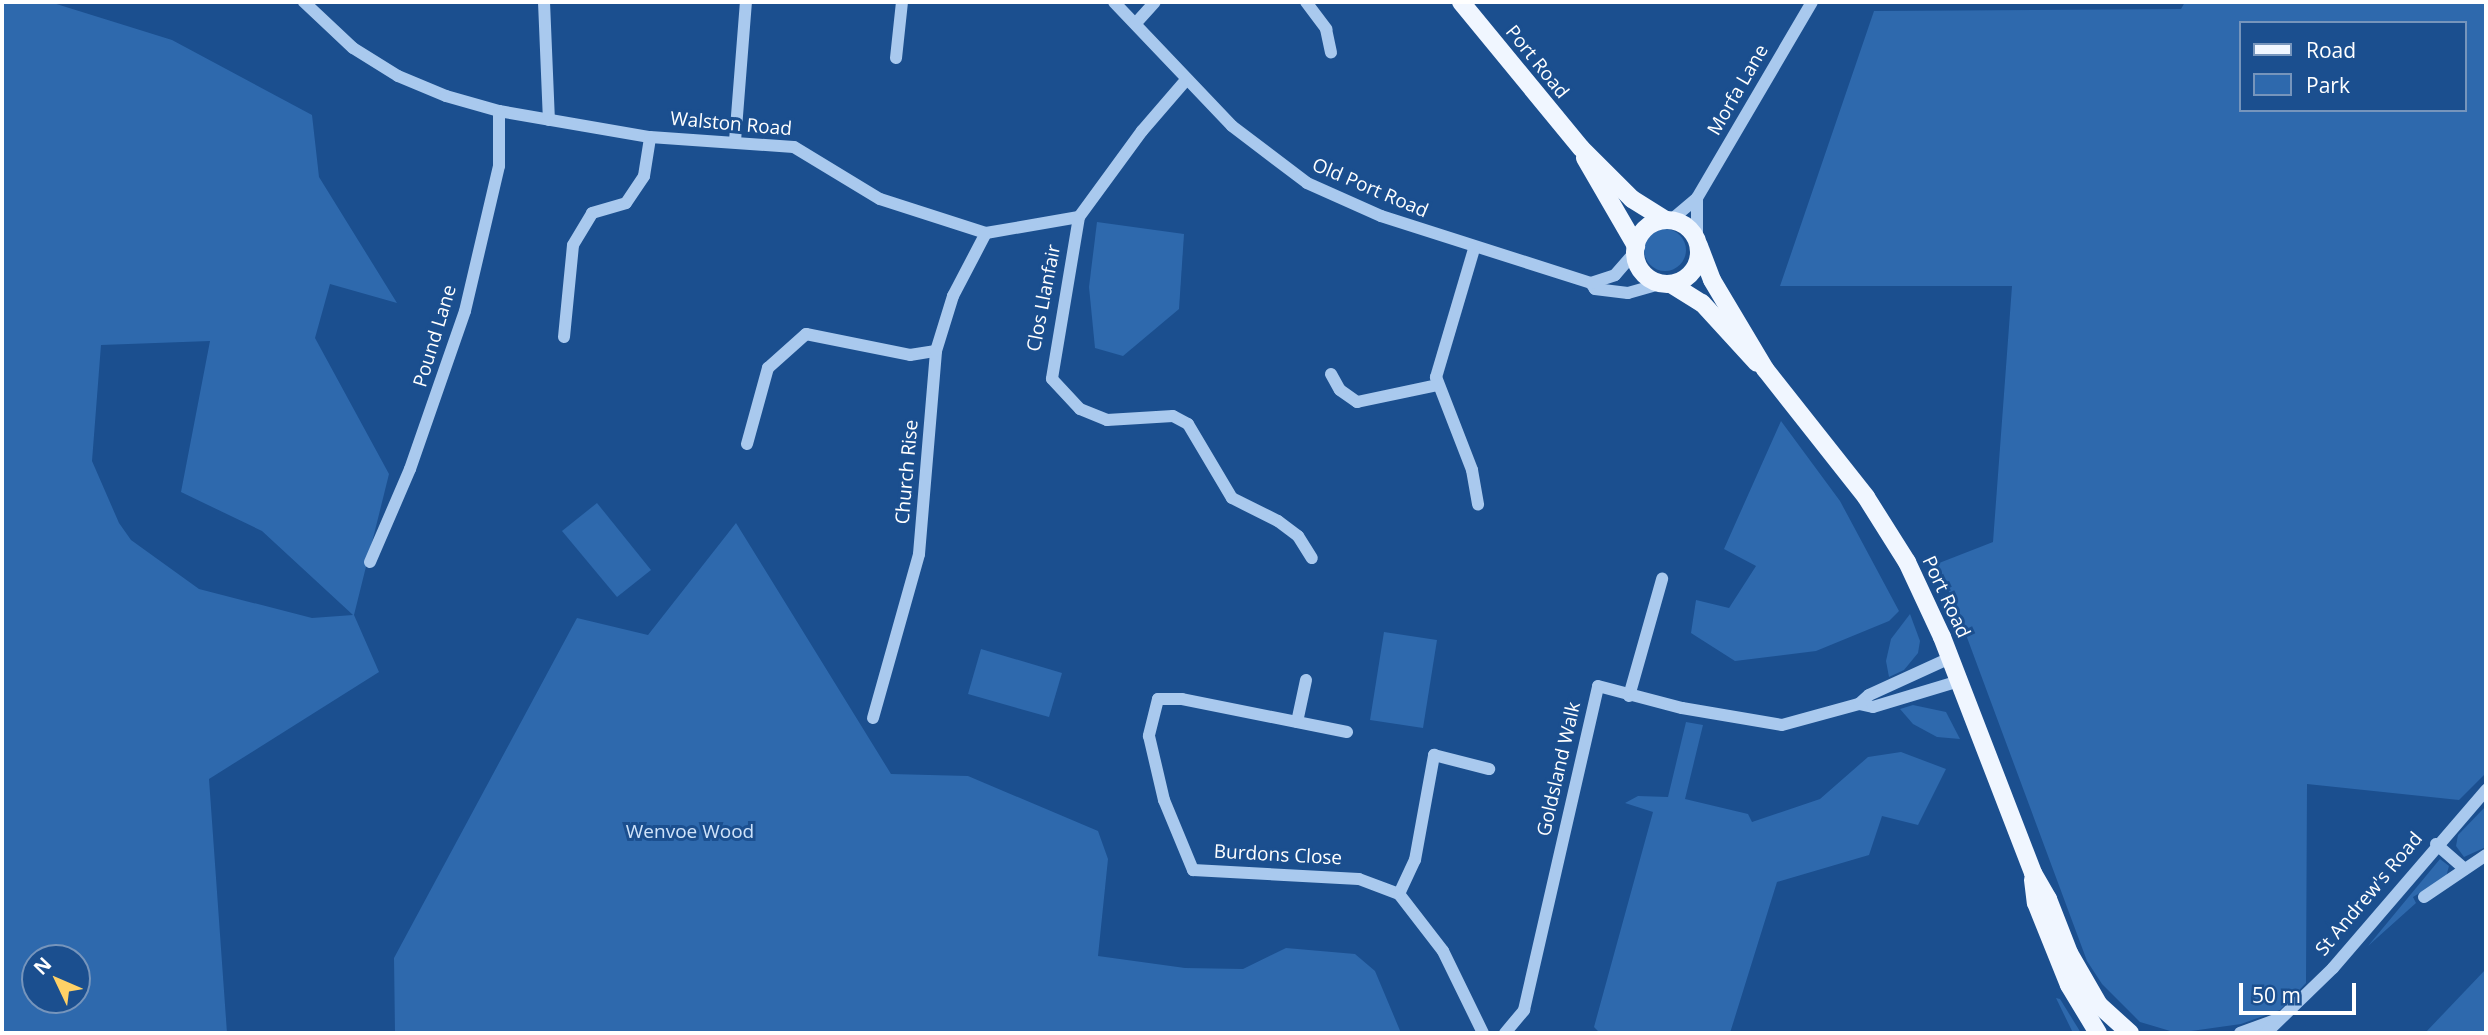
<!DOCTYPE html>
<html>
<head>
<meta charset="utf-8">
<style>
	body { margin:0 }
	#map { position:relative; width:2488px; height:1035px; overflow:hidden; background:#1b4f8f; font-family:"Open Sans",sans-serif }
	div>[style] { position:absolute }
	.green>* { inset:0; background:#2e69ad }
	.round { border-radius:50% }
	.minor>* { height:12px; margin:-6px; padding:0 6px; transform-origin:6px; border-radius:6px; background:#a9c9ee }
	.major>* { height:18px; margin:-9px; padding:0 9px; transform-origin:9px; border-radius:9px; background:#f0f6ff }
	.major>.ring { margin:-9px; padding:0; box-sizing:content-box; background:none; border:18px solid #f0f6ff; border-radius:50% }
	span { translate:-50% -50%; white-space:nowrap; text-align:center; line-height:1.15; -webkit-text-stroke:6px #1b4f8f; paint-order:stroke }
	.street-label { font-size:19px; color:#fff }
	.park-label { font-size:19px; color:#cfe3fa }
	.frame { position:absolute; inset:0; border:4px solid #fff; pointer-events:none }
	.legend { position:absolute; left:2239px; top:21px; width:228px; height:91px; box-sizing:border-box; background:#1b4f8f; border:2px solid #7695bc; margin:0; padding:9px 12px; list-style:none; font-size:21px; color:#fff }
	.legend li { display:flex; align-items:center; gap:14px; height:35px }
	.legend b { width:35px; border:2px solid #7695bc }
	.north { position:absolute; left:21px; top:944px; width:70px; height:70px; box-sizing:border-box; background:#1b4f8f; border:2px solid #7695bc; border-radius:50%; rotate:314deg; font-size:19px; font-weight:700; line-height:28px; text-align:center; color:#fff }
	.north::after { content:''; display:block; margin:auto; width:24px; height:32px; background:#ffd166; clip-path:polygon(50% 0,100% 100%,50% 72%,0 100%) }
	.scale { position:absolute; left:2239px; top:983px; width:117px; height:32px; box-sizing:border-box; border:4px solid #fff; border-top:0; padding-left:9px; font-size:21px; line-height:24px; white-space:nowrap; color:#fff; -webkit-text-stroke:5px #1b4f8f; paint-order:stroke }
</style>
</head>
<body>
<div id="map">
	<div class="green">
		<i style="clip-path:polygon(evenodd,2px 2px,50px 2px,172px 40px,312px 115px,319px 177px,397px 303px,330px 284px,315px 338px,389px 474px,354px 615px,379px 672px,209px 779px,227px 1033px,2px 1033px,2px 2px,210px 341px,181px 492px,262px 531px,353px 615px,312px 618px,199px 589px,131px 540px,119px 523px,92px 461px,101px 345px,210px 341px,2px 2px,35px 958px,77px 958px,77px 1000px,35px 1000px,35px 958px)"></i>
		<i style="clip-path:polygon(evenodd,2185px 2px,2486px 2px,2486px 773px,2459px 800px,2307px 784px,2306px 983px,2280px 1010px,2241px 1024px,2177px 1033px,2140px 1022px,2102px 984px,2087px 961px,1952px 597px,1934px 565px,1993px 542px,2012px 286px,1780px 286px,1874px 11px,2181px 9px,2185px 2px,2241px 23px,2465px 23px,2465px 110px,2241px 110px,2241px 23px)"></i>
		<i style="clip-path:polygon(1097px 222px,1184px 234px,1179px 309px,1123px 356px,1095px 348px,1089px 287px)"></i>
		<i class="round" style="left:1644px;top:229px;width:42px;height:42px"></i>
		<i style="clip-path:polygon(1781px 421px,1840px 501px,1899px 611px,1889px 621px,1816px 651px,1735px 661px,1691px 633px,1696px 600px,1729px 608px,1756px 566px,1724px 549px)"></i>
		<i style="clip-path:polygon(597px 503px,651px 570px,617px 597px,562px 531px)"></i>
		<i style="clip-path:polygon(736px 523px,891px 774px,968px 776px,1098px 831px,1108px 859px,1098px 956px,1185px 968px,1243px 969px,1286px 948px,1355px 954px,1375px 971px,1401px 1033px,395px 1033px,394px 958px,577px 618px,648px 635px)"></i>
		<i style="clip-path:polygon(1910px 614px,1920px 641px,1918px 653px,1904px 670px,1889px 677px,1886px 661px,1891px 639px)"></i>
		<i style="clip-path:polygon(1384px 632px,1437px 640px,1423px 728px,1370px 720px)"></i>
		<i style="clip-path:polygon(981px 649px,1062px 673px,1049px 717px,968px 694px)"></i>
		<i style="clip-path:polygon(1913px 705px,1946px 712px,1960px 739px,1937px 737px,1913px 724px,1900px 709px)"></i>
		<i style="clip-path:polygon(1686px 722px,1703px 725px,1685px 799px,1748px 814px,1752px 822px,1820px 799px,1868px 757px,1901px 752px,1946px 769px,1918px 825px,1882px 816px,1869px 855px,1777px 882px,1730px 1033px,1600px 1033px,1594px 1027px,1653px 812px,1625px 803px,1638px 796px,1668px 797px)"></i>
		<i style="clip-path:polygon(2486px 806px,2486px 847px,2464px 857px,2456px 846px,2458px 835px)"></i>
		<i style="clip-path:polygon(2440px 859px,2449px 866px,2446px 877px,2413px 897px,2416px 903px,2368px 946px)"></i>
		<i style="clip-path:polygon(2486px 969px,2486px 1033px,2425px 1033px)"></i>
		<i style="clip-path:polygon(2056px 998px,2060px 999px,2081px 1033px,2073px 1033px)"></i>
	</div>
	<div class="minor">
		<i style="left:304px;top:2px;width:67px;rotate:43.2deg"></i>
		<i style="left:353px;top:48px;width:53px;rotate:31.9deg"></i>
		<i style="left:398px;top:76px;width:52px;rotate:22.6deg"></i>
		<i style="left:446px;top:96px;width:55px;rotate:15.8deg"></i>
		<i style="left:499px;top:111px;width:153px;rotate:9.8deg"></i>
		<i style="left:650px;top:137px;width:144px;rotate:4deg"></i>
		<i style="left:794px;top:147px;width:100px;rotate:31.2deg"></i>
		<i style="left:880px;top:199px;width:111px;rotate:17.8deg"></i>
		<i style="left:986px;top:233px;width:94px;rotate:-9.8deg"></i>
		<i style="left:1079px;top:217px;width:107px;rotate:-53.8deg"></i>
		<i style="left:1142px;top:131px;width:67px;rotate:-49.2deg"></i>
		<i style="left:544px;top:2px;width:118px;rotate:87.6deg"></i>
		<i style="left:1114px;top:2px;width:171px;rotate:46.4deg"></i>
		<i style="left:1232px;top:126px;width:94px;rotate:37.2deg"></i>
		<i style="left:1307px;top:183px;width:81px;rotate:24deg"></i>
		<i style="left:1381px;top:216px;width:220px;rotate:17.7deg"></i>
		<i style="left:1591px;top:283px;width:7px;rotate:56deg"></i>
		<i style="left:1595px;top:289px;width:33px;rotate:7deg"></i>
		<i style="left:1628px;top:293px;width:32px;rotate:-16deg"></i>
		<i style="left:1306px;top:2px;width:34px;rotate:53deg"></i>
		<i style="left:1326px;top:29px;width:24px;rotate:78deg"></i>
		<i style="left:1136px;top:23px;width:28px;rotate:-48deg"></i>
		<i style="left:896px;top:58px;width:56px;rotate:-83.9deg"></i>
		<i style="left:735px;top:141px;width:139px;rotate:-85.5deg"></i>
		<i style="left:1079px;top:217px;width:164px;rotate:99.5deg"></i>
		<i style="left:1052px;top:379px;width:41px;rotate:47deg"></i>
		<i style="left:1080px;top:409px;width:29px;rotate:22deg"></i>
		<i style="left:1107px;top:420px;width:66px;rotate:-3.5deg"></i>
		<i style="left:1173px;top:416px;width:17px;rotate:28deg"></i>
		<i style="left:1188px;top:424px;width:86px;rotate:59.3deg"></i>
		<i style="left:1232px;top:498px;width:51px;rotate:26.6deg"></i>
		<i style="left:1278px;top:521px;width:25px;rotate:37deg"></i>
		<i style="left:1298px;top:536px;width:26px;rotate:58deg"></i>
		<i style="left:1671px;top:220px;width:34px;rotate:-40deg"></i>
		<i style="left:1697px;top:198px;width:227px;rotate:-59.6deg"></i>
		<i style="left:1697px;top:239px;width:41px;rotate:-90deg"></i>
		<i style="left:1474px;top:249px;width:134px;rotate:106.5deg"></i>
		<i style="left:1436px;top:377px;width:100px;rotate:68.8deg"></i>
		<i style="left:1472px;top:470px;width:35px;rotate:80deg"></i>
		<i style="left:1591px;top:283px;width:25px;rotate:-18deg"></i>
		<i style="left:1615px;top:275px;width:30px;rotate:-49deg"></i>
		<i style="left:564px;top:337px;width:92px;rotate:-84.4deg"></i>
		<i style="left:573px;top:245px;width:37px;rotate:-59deg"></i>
		<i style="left:592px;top:213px;width:35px;rotate:-16deg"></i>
		<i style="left:626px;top:203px;width:32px;rotate:-56deg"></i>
		<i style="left:644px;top:176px;width:39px;rotate:-81deg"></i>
		<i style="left:1331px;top:374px;width:18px;rotate:61deg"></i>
		<i style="left:1340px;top:390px;width:21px;rotate:35deg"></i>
		<i style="left:1357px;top:402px;width:83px;rotate:-11.9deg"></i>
		<i style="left:747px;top:444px;width:79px;rotate:-74.6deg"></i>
		<i style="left:768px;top:368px;width:51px;rotate:-41.8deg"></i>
		<i style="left:806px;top:334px;width:106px;rotate:11.4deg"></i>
		<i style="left:910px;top:355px;width:26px;rotate:-9deg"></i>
		<i style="left:370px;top:562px;width:101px;rotate:-66.7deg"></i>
		<i style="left:410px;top:469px;width:167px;rotate:-70.8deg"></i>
		<i style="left:465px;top:311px;width:149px;rotate:-76.8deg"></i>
		<i style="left:499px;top:166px;width:55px;rotate:-90deg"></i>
		<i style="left:1629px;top:696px;width:122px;rotate:-74.2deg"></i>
		<i style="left:1859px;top:704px;width:14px;rotate:12deg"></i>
		<i style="left:1873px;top:707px;width:90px;rotate:-16.8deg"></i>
		<i style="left:873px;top:718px;width:170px;rotate:-74.3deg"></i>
		<i style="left:919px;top:554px;width:204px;rotate:-85.2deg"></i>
		<i style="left:936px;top:351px;width:58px;rotate:-72.8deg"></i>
		<i style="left:953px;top:296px;width:71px;rotate:-62.4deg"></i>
		<i style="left:1297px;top:722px;width:43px;rotate:-77.9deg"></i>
		<i style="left:1347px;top:732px;width:168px;rotate:-168.7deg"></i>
		<i style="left:1182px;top:699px;width:24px;rotate:180deg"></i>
		<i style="left:1158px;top:699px;width:38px;rotate:104deg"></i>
		<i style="left:1149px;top:736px;width:66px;rotate:76.8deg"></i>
		<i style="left:1164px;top:800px;width:76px;rotate:67.5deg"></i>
		<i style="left:1193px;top:870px;width:166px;rotate:3.1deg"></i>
		<i style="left:1359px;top:879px;width:43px;rotate:20.6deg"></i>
		<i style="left:1399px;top:894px;width:72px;rotate:52.3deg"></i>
		<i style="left:1443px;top:951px;width:91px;rotate:64deg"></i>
		<i style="left:2436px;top:844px;width:38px;rotate:41deg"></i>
		<i style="left:1399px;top:894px;width:38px;rotate:-65deg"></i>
		<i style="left:1415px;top:860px;width:107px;rotate:-79.7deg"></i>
		<i style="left:1434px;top:755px;width:57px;rotate:14.3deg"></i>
		<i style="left:2424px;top:897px;width:75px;rotate:-34.1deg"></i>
		<i style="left:1505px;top:1033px;width:30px;rotate:-50deg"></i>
		<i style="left:1524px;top:1010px;width:332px;rotate:-77.1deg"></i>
		<i style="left:1598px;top:686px;width:87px;rotate:14.7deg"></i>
		<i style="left:1682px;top:708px;width:101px;rotate:9.6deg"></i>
		<i style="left:1782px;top:725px;width:80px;rotate:-15.3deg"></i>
		<i style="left:1859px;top:704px;width:13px;rotate:-42deg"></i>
		<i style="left:1869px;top:695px;width:89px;rotate:-24.6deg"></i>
		<i style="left:2240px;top:1033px;width:40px;rotate:-20.2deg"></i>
		<i style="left:2266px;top:1033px;width:93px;rotate:-44.1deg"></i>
		<i style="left:2333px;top:968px;width:235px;rotate:-49.3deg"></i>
	</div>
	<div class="major">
		<i style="left:1461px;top:2px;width:189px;rotate:50.6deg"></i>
		<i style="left:1581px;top:148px;width:72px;rotate:45deg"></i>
		<i style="left:1632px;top:199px;width:39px;rotate:32deg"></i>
		<i style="left:1585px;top:158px;width:102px;rotate:59.9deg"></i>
		<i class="ring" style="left:1635px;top:220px;width:46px;height:46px"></i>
		<i style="left:1699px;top:246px;width:36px;rotate:69deg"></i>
		<i style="left:1712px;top:280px;width:104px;rotate:59.2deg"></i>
		<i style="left:1765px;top:369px;width:163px;rotate:51.7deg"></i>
		<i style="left:1866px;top:497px;width:77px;rotate:57.8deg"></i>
		<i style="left:1907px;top:562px;width:83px;rotate:65deg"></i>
		<i style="left:1942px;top:637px;width:253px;rotate:68.9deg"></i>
		<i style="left:2033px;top:873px;width:30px;rotate:60deg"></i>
		<i style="left:2048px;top:899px;width:58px;rotate:68.7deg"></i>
		<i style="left:2069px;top:953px;width:60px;rotate:60deg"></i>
		<i style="left:2099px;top:1005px;width:42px;rotate:42.1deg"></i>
		<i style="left:1671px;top:284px;width:36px;rotate:32deg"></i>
		<i style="left:1702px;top:303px;width:81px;rotate:47.5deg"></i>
		<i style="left:2033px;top:880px;width:23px;rotate:83deg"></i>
		<i style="left:2036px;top:903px;width:88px;rotate:68.1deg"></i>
		<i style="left:2069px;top:985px;width:56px;rotate:58.9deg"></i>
	</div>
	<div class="street-label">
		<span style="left:1537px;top:62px;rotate:51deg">Port Road</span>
		<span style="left:1738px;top:90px;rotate:-60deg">Morfa Lane</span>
		<span style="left:731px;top:124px;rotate:5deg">Walston Road</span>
		<span style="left:1370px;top:188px;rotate:23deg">Old Port Road</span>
		<span style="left:1044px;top:298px;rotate:-79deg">Clos Llanfair</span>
		<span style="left:435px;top:336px;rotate:-73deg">Pound Lane</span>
		<span style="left:907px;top:472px;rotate:-85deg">Church Rise</span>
		<span style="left:1946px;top:597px;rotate:65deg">Port Road</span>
		<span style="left:1559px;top:769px;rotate:-77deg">Goldsland Walk</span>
		<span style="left:1278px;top:855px;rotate:3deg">Burdons Close</span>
		<span style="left:2369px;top:894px;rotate:-50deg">St Andrew's Road</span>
	</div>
	<div class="park-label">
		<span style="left:690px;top:832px">Wenvoe Wood</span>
	</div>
	<div class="frame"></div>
	<ul class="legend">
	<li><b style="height:9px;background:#f0f6ff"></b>Road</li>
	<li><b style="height:19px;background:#2e69ad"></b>Park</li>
	</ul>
	<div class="north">N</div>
	<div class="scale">50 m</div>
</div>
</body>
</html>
